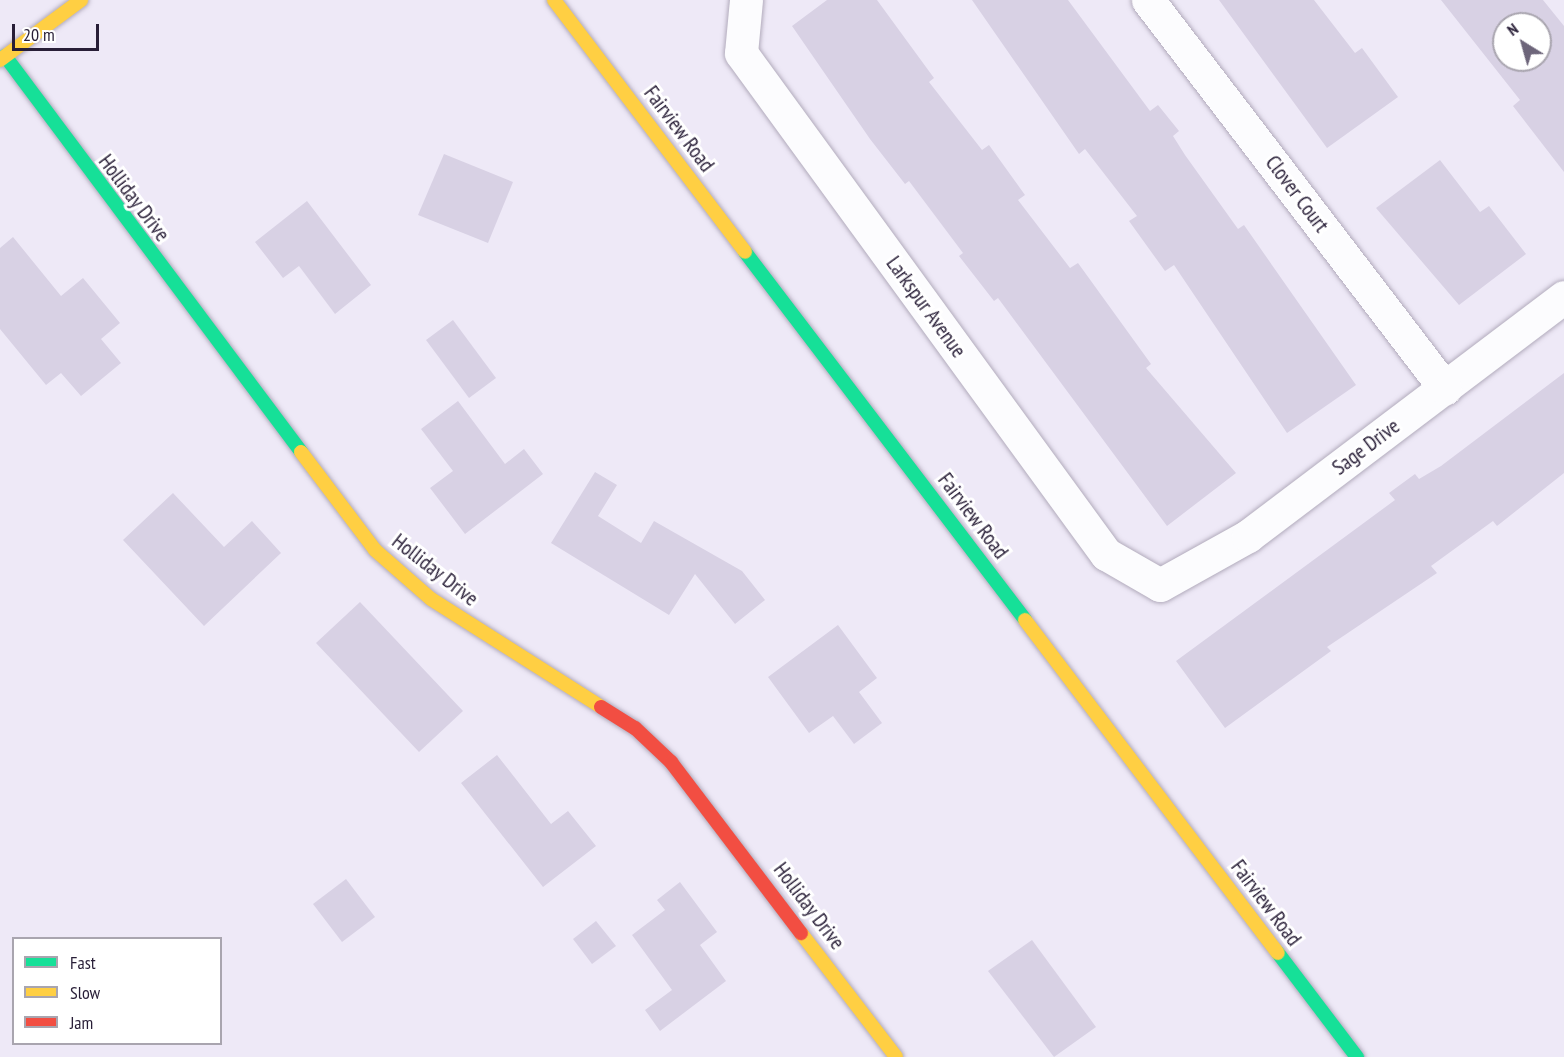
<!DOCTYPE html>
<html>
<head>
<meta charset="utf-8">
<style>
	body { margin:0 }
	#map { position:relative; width:1564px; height:1057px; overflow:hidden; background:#eee9f7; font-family:"PT Sans Narrow",sans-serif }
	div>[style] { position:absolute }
	.building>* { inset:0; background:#d8d1e4 }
	.roads { filter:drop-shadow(0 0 2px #b2abbc) drop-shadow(0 0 2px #b2abbc) }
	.street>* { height:33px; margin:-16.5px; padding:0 16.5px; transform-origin:16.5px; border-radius:16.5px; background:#fcfcfe }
	.fast>* { height:14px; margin:-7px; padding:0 7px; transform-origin:7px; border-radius:7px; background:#16e098 }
	.slow>* { height:14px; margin:-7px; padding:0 7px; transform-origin:7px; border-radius:7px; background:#ffcf43 }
	.jam>* { height:14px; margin:-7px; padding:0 7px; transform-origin:7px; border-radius:7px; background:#f24e42 }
	span { translate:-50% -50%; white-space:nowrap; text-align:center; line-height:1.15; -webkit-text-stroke:6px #fff; paint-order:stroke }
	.street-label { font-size:21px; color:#281e37 }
	.legend { position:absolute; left:12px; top:937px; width:210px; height:108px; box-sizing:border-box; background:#fff; border:2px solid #a9a5af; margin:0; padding:8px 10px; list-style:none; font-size:18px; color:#281e37 }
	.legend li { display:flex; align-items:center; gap:12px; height:30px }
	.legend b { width:30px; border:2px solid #a9a5af }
	.north { position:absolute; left:1492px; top:12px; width:60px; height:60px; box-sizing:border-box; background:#fff; border:2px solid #a9a5af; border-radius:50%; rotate:323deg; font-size:16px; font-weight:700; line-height:24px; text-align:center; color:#281e37 }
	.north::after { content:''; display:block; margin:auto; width:21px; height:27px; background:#6d657a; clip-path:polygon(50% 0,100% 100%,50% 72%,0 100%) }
	.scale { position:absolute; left:12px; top:24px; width:87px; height:27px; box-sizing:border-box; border:3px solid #281e37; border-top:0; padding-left:8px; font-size:18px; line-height:21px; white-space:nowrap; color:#281e37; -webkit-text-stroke:4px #fff; paint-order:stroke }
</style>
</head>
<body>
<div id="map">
	<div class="building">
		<i style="clip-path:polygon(827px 0,877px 0,934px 78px,929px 82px,982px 150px,989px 145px,1025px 195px,1018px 200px,1070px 268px,1078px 263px,1151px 364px,1146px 368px,1236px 473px,1167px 526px,998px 298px,994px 301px,959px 256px,963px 253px,909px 181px,905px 184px,870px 139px,792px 26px)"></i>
		<i style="clip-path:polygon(972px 0,1068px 0,1150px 111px,1158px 105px,1179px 131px,1173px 136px,1185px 155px,1238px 229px,1244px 225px,1356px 385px,1287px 433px,1174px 265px,1165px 271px,1129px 221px,1137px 216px,1085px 149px,1079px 154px)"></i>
		<i style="clip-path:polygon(1219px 0,1314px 0,1355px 53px,1362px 48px,1398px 97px,1327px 148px)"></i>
		<i style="clip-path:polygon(evenodd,1441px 0,1543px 0,1564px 26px,1564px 172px,1513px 106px,1520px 100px,1441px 0,1504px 24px,1540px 24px,1540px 60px,1504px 60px,1504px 24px)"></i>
		<i style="clip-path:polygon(444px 154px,513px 182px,488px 243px,418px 215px)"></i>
		<i style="clip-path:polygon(1440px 160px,1480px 212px,1489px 206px,1526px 254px,1459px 305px,1376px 208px)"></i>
		<i style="clip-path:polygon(307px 201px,371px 285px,335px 314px,299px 266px,283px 278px,255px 242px)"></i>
		<i style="clip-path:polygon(13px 237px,61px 296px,83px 278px,120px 323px,101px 339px,121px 363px,81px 396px,61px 373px,46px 385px,0 329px,0 248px)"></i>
		<i style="clip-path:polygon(453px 320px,496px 378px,469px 398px,426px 340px)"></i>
		<i style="clip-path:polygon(1564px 373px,1564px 473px,1497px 526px,1493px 521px,1431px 566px,1437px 573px,1327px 647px,1331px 651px,1225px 728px,1176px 661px,1395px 500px,1389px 493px,1415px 474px,1419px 479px,1441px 466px)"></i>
		<i style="clip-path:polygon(458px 401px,505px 464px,524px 449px,543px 474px,465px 534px,430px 488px,453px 471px,421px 429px)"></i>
		<i style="clip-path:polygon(595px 472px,617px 485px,598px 516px,641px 543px,654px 521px,742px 571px,765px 600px,735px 624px,695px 574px,669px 615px,551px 543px)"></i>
		<i style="clip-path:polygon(173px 493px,224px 547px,252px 521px,281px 553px,204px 626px,123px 540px)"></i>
		<i style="clip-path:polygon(360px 602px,463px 711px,419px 752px,316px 643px)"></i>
		<i style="clip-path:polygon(838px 625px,877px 678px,859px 692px,882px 723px,854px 744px,833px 716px,809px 733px,768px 677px)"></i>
		<i style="clip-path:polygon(497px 755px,551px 824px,568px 811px,596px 846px,543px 887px,461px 783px)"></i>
		<i style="clip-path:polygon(346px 879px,375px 917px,342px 942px,313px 904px)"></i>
		<i style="clip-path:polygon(680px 882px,717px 932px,700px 945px,726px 981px,660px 1031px,645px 1010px,672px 990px,632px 935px,665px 910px,657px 900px)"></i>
		<i style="clip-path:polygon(596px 921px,616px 946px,592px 964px,573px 939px)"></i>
		<i style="clip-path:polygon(1032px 940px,1096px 1027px,1054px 1057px,988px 971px)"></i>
	</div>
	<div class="roads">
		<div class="street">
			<i style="left:746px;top:0;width:53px;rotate:95.4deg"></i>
			<i style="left:741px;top:53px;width:620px;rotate:53.93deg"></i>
			<i style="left:1106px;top:554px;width:62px;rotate:29.9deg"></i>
			<i style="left:1160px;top:585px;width:101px;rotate:-29.1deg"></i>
			<i style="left:1248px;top:536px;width:396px;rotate:-37.1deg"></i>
			<i style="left:1148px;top:0;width:489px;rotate:52.6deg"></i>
		</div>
		<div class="fast">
			<i style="left:5px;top:56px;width:494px;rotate:53.2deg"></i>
			<i style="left:745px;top:252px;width:462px;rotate:52.7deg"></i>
			<i style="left:1278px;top:953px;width:131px;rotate:52.8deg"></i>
		</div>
		<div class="slow">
			<i style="left:554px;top:0;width:316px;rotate:52.8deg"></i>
			<i style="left:0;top:60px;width:101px;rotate:-36.5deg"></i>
			<i style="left:301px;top:452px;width:123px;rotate:52.9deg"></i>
			<i style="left:375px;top:550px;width:74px;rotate:41.2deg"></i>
			<i style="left:431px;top:599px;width:201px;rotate:32.4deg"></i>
			<i style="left:1025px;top:620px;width:418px;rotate:52.8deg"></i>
			<i style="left:801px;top:933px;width:156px;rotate:52.5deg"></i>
		</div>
		<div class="jam">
			<i style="left:601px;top:707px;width:40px;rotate:32deg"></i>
			<i style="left:635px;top:728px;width:50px;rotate:43.4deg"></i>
			<i style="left:671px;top:762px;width:215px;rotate:52.8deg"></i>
		</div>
	</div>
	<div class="street-label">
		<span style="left:679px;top:129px;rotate:53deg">Fairview Road</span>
		<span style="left:1297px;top:194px;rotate:53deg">Clover Court</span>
		<span style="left:134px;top:198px;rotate:53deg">Holliday Drive</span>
		<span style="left:926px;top:307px;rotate:54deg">Larkspur Avenue</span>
		<span style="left:1366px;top:447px;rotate:-37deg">Sage Drive</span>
		<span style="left:973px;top:516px;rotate:53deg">Fairview Road</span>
		<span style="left:435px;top:570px;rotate:38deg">Holliday Drive</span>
		<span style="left:1266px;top:903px;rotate:53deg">Fairview Road</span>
		<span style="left:809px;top:906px;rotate:53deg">Holliday Drive</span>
	</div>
	<ul class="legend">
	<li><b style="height:8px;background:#16e098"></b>Fast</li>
	<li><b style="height:8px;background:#ffcf43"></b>Slow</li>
	<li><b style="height:8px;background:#f24e42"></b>Jam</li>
	</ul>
	<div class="north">N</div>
	<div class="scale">20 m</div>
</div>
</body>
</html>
